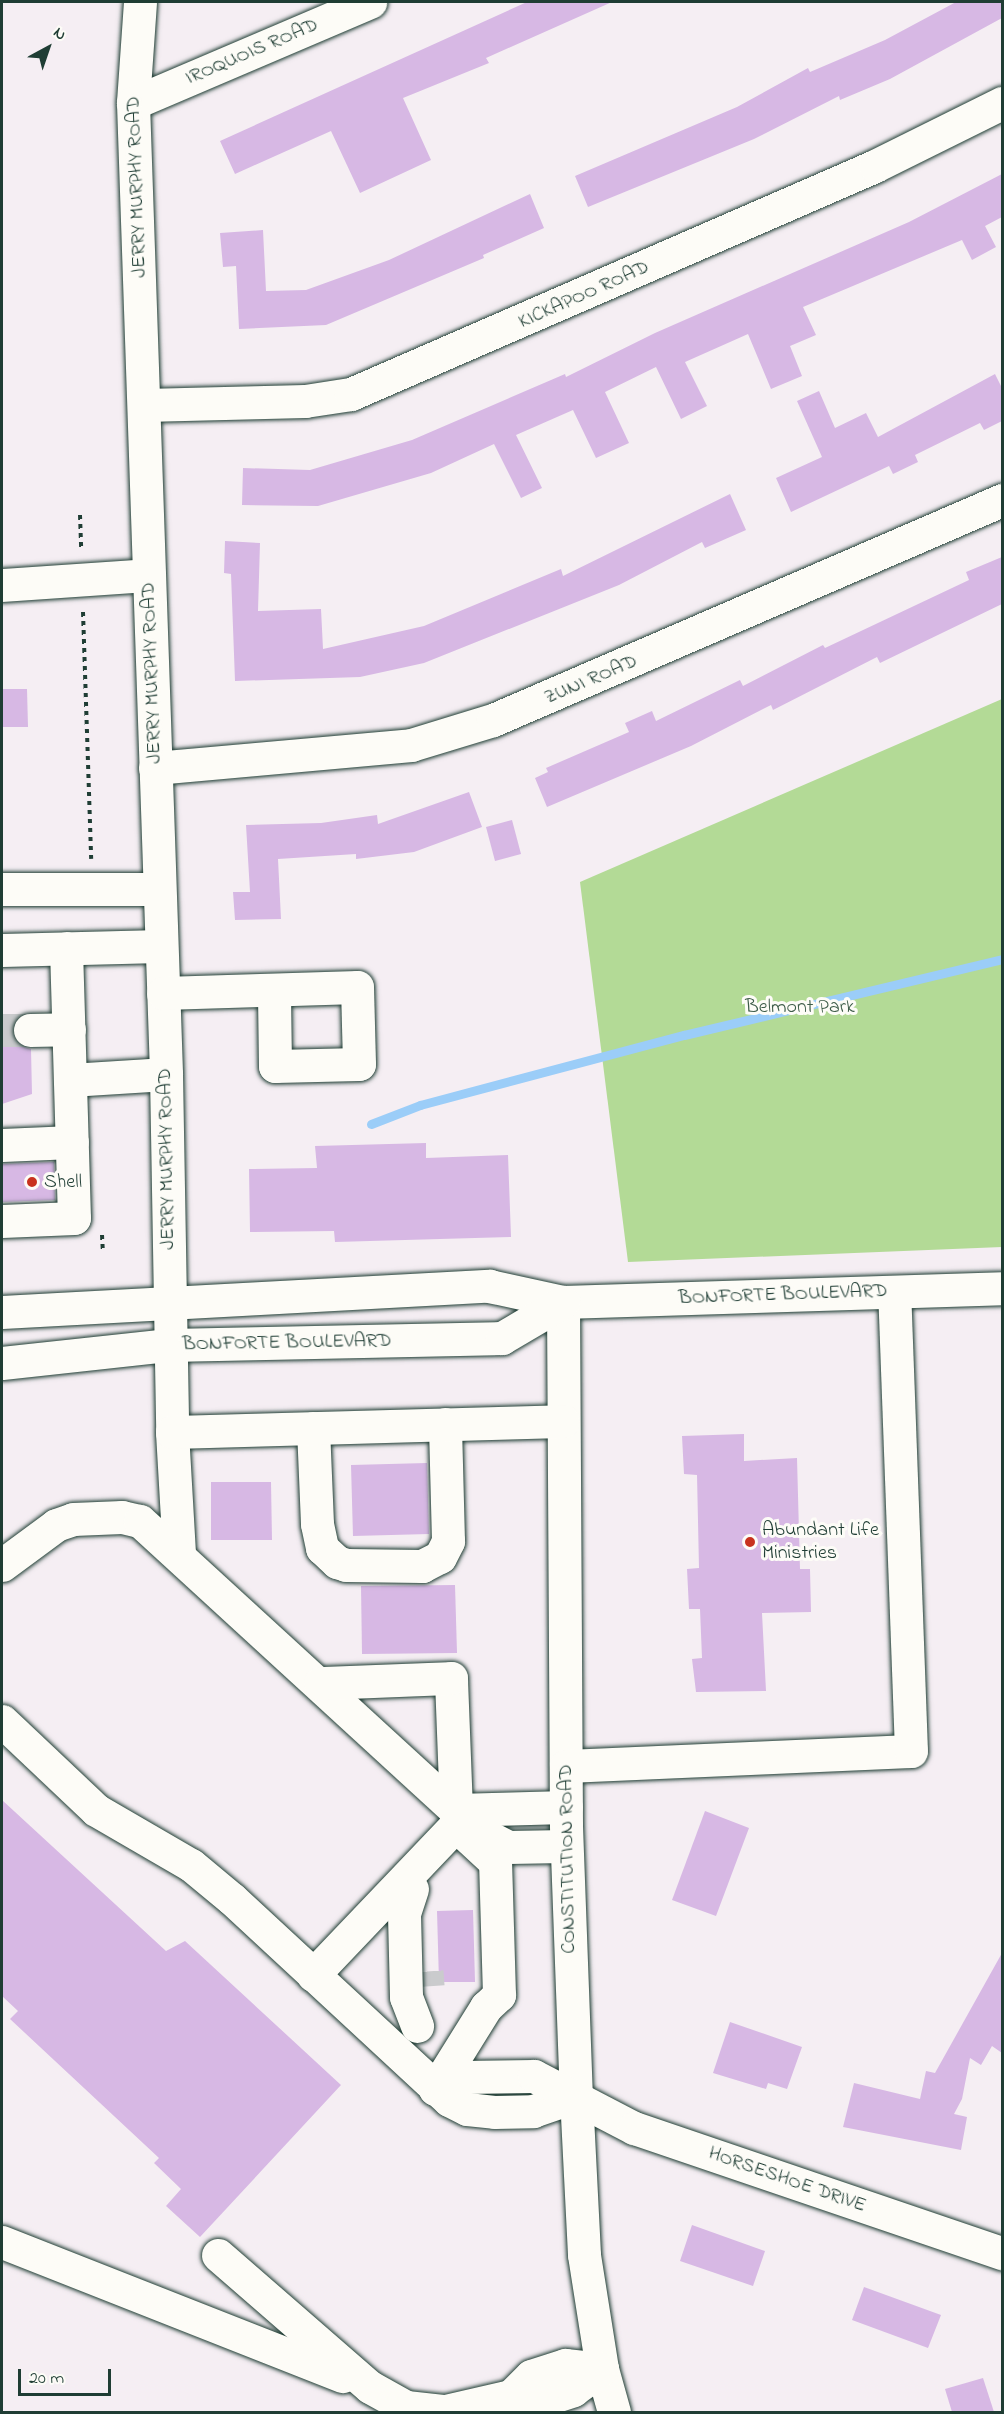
<!DOCTYPE html>
<html>
<head>
<meta charset="utf-8">
<style>
	body { margin:0 }
	#map { position:relative; width:1004px; height:2414px; overflow:hidden; background:#f5eef3; font-family:"Indie Flower",sans-serif }
	div>[style] { position:absolute }
	.green>* { inset:0; background:#b3da96 }
	.stream>* { height:9px; margin:-4.5px; padding:0 4.5px; transform-origin:4.5px; border-radius:4.5px; background:#9bcdf8 }
	.building>* { inset:0; background:#d7b8e4 }
	.minor-tunnel>* { height:33px; margin-top:-16.5px; transform-origin:0; background:repeating-linear-gradient(90deg,#cacbcd 0 33px,transparent 0 49px) }
	.path>* { height:4px; margin-top:-2px; transform-origin:0; background:repeating-linear-gradient(90deg,#1f3d34 0 4.5px,transparent 0 9px) }
	.roads { filter:drop-shadow(0 0 2px #1f3d34) drop-shadow(0 0 2px #1f3d34) }
	.minor>* { height:33px; margin:-16.5px; padding:0 16.5px; transform-origin:16.5px; border-radius:16.5px; background:#fdfcf7 }
	.major>* { height:33px; margin:-16.5px; padding:0 16.5px; transform-origin:16.5px; border-radius:16.5px; background:#fdfcf7 }
	.dots>* { width:16px; height:16px; translate:-50% -50%; box-sizing:border-box; border:3px solid #fdfcf7; border-radius:50% }
	span { translate:-50% -50%; white-space:nowrap; text-align:center; line-height:1.15; -webkit-text-stroke:6px #fdfcf7; paint-order:stroke }
	.street-label { font-size:20px; color:#1f3d34 }
	.park-label { font-size:20px; color:#3d5c48 }
	.poi-label { font-size:20px; color:#1f3d34 }
	.left { translate:0 -50%; text-align:left }
	.frame { position:absolute; inset:0; border:3px solid #1f3d34; pointer-events:none }
	.north { position:absolute; left:18px; top:18px; width:60px; height:60px; -webkit-text-stroke:4px #fdfcf7; paint-order:stroke; rotate:40deg; font-size:16px; font-weight:700; line-height:24px; text-align:center; color:#1f3d34 }
	.north::after { content:''; display:block; margin:auto; width:21px; height:27px; background:#1f3d34; clip-path:polygon(50% 0,100% 100%,50% 72%,0 100%) }
	.scale { position:absolute; left:18px; top:2369px; width:93px; height:27px; box-sizing:border-box; border:3px solid #1f3d34; border-top:0; padding-left:8px; font-size:18px; line-height:21px; white-space:nowrap; color:#1f3d34; -webkit-text-stroke:4px #fdfcf7; paint-order:stroke }
</style>
</head>
<body>
<div id="map">
	<div class="green">
		<i style="clip-path:polygon(1002px 699px,1002px 1247px,628px 1262px,580px 882px)"></i>
	</div>
	<div class="stream">
		<i style="left:371px;top:1124px;width:53px;rotate:-21.2deg"></i>
		<i style="left:420px;top:1105px;width:273px;rotate:-14.9deg"></i>
		<i style="left:684px;top:1035px;width:327px;rotate:-13.4deg"></i>
	</div>
	<div class="building">
		<i style="clip-path:polygon(527px 2px,612px 2px,486px 58px,489px 63px,403px 98px,431px 160px,360px 193px,331px 131px,235px 174px,220px 141px)"></i>
		<i style="clip-path:polygon(956px 2px,1002px 2px,1002px 18px,890px 79px,840px 100px,839px 96px,754px 139px,588px 207px,575px 176px,737px 107px,808px 68px,810px 72px,885px 40px)"></i>
		<i style="clip-path:polygon(1002px 174px,1002px 217px,985px 226px,996px 247px,972px 260px,962px 240px,803px 307px,816px 335px,790px 346px,802px 376px,771px 389px,748px 334px,685px 362px,707px 406px,681px 419px,656px 367px,605px 392px,629px 443px,596px 458px,573px 410px,516px 435px,542px 488px,521px 498px,494px 444px,431px 473px,318px 506px,242px 505px,243px 468px,310px 470px,412px 440px,565px 374px,566px 377px,655px 333px,909px 222px)"></i>
		<i style="clip-path:polygon(530px 194px,544px 228px,483px 255px,484px 258px,326px 325px,239px 329px,236px 266px,223px 267px,220px 233px,263px 230px,266px 291px,306px 290px,389px 260px)"></i>
		<i style="clip-path:polygon(995px 374px,1002px 388px,1002px 421px,984px 430px,980px 423px,915px 455px,918px 462px,893px 474px,889px 466px,791px 512px,776px 478px,822px 457px,797px 401px,819px 391px,835px 428px,866px 413px,878px 437px)"></i>
		<i style="clip-path:polygon(730px 494px,746px 530px,705px 548px,702px 542px,619px 585px,424px 663px,360px 677px,235px 681px,231px 574px,224px 573px,225px 541px,260px 543px,258px 611px,321px 609px,323px 649px,424px 626px,561px 569px,563px 576px)"></i>
		<i style="clip-path:polygon(1002px 557px,1002px 604px,880px 663px,877px 657px,773px 710px,771px 705px,691px 746px,547px 807px,535px 778px,548px 772px,546px 768px,629px 732px,625px 723px,652px 711px,656px 721px,740px 680px,743px 686px,823px 645px,825px 648px,969px 580px,966px 572px)"></i>
		<i style="clip-path:polygon(2px 689px,27px 689px,28px 727px,2px 727px)"></i>
		<i style="clip-path:polygon(469px 792px,482px 827px,414px 852px,356px 859px,356px 854px,278px 859px,281px 919px,235px 920px,233px 892px,250px 892px,246px 825px,321px 823px,377px 815px,378px 824px)"></i>
		<i style="clip-path:polygon(512px 820px,521px 854px,495px 861px,486px 827px)"></i>
		<i style="clip-path:polygon(18px 1016px,11px 1031px,21px 1046px,31px 1049px,32px 1094px,2px 1104px,2px 1017px)"></i>
		<i style="clip-path:polygon(426px 1143px,426px 1158px,508px 1155px,511px 1237px,335px 1242px,334px 1231px,250px 1232px,249px 1169px,317px 1168px,315px 1146px)"></i>
		<i style="clip-path:polygon(54px 1162px,55px 1200px,2px 1202px,2px 1164px)"></i>
		<i style="clip-path:polygon(744px 1434px,744px 1461px,797px 1458px,800px 1569px,810px 1569px,811px 1612px,762px 1613px,766px 1691px,696px 1692px,692px 1659px,702px 1658px,700px 1609px,689px 1609px,687px 1569px,699px 1568px,697px 1475px,684px 1474px,682px 1436px)"></i>
		<i style="clip-path:polygon(427px 1463px,429px 1534px,353px 1536px,351px 1465px)"></i>
		<i style="clip-path:polygon(211px 1482px,271px 1482px,272px 1540px,211px 1540px)"></i>
		<i style="clip-path:polygon(455px 1585px,457px 1653px,362px 1654px,361px 1586px)"></i>
		<i style="clip-path:polygon(2px 1800px,166px 1951px,185px 1941px,341px 2085px,200px 2237px,166px 2206px,181px 2189px,154px 2163px,159px 2158px,10px 2019px,18px 2011px,2px 1996px)"></i>
		<i style="clip-path:polygon(705px 1811px,749px 1828px,716px 1916px,672px 1900px)"></i>
		<i style="clip-path:polygon(473px 1910px,475px 1982px,439px 1982px,437px 1911px)"></i>
		<i style="clip-path:polygon(1002px 1953px,1002px 2053px,992px 2046px,981px 2065px,970px 2058px,962px 2099px,954px 2114px,967px 2117px,961px 2150px,843px 2127px,854px 2083px,920px 2099px,926px 2071px,935px 2073px)"></i>
		<i style="clip-path:polygon(730px 2022px,802px 2047px,787px 2089px,768px 2083px,766px 2089px,713px 2073px)"></i>
		<i style="clip-path:polygon(692px 2225px,765px 2251px,753px 2286px,680px 2261px)"></i>
		<i style="clip-path:polygon(864px 2287px,941px 2315px,928px 2348px,852px 2320px)"></i>
		<i style="clip-path:polygon(983px 2378px,994px 2412px,952px 2412px,945px 2389px)"></i>
	</div>
	<div class="minor-tunnel">
		<i style="left:2px;top:1030px;width:28px"></i>
		<i style="left:427px;top:1971px;width:15px;rotate:86deg"></i>
	</div>
	<div class="path">
		<i style="left:80px;top:515px;width:32px;rotate:88deg"></i>
		<i style="left:83px;top:612px;width:247px;rotate:88.1deg"></i>
		<i style="left:102px;top:1235px;width:17px;rotate:87deg"></i>
	</div>
	<div class="roads">
		<div class="minor">
			<i style="left:140px;top:2px;width:101px;rotate:94deg"></i>
			<i style="left:133px;top:103px;width:972px;rotate:88.05deg"></i>
			<i style="left:166px;top:1074px;width:358px;rotate:89deg"></i>
			<i style="left:172px;top:1432px;width:121px;rotate:86.7deg"></i>
			<i style="left:133px;top:103px;width:258px;rotate:-23.1deg"></i>
			<i style="left:144px;top:405px;width:161px;rotate:-1.4deg"></i>
			<i style="left:305px;top:401px;width:47px;rotate:-8.7deg"></i>
			<i style="left:351px;top:394px;width:571px;rotate:-23.51deg"></i>
			<i style="left:875px;top:166px;width:142px;rotate:-26.4deg"></i>
			<i style="left:2px;top:585px;width:147px;rotate:-3.9deg"></i>
			<i style="left:155px;top:768px;width:257px;rotate:-5.1deg"></i>
			<i style="left:411px;top:745px;width:86px;rotate:-17deg"></i>
			<i style="left:493px;top:720px;width:555px;rotate:-23.37deg"></i>
			<i style="left:2px;top:889px;width:157px"></i>
			<i style="left:2px;top:950px;width:159px;rotate:-1.4deg"></i>
			<i style="left:163px;top:993px;width:194px;rotate:-1.8deg"></i>
			<i style="left:357px;top:987px;width:77px;rotate:88.5deg"></i>
			<i style="left:359px;top:1064px;width:84px;rotate:178.6deg"></i>
			<i style="left:275px;top:1066px;width:76px;rotate:-90.8deg"></i>
			<i style="left:30px;top:1030px;width:39px;rotate:-1deg"></i>
			<i style="left:70px;top:1080px;width:96px;rotate:-3.6deg"></i>
			<i style="left:2px;top:1145px;width:70px;rotate:-2.5deg"></i>
			<i style="left:2px;top:1221px;width:72px;rotate:-2.4deg"></i>
			<i style="left:74px;top:1218px;width:270px;rotate:-91.7deg"></i>
			<i style="left:563px;top:1302px;width:524px;rotate:89.67deg"></i>
			<i style="left:566px;top:1826px;width:270px;rotate:87.9deg"></i>
			<i style="left:576px;top:2096px;width:159px;rotate:87.1deg"></i>
			<i style="left:584px;top:2255px;width:115px;rotate:81deg"></i>
			<i style="left:602px;top:2369px;width:45px;rotate:74.4deg"></i>
			<i style="left:313px;top:1428px;width:96px;rotate:87.6deg"></i>
			<i style="left:317px;top:1524px;width:25px;rotate:78deg"></i>
			<i style="left:322px;top:1548px;width:21px;rotate:43deg"></i>
			<i style="left:337px;top:1562px;width:9px;rotate:18deg"></i>
			<i style="left:346px;top:1565px;width:76px;rotate:0.8deg"></i>
			<i style="left:422px;top:1566px;width:20px;rotate:-27deg"></i>
			<i style="left:440px;top:1557px;width:18px;rotate:-63deg"></i>
			<i style="left:448px;top:1541px;width:117px;rotate:-91.5deg"></i>
			<i style="left:172px;top:1432px;width:391px;rotate:-1.6deg"></i>
			<i style="left:2px;top:1565px;width:67px;rotate:-36.5deg"></i>
			<i style="left:56px;top:1525px;width:18px;rotate:-19deg"></i>
			<i style="left:73px;top:1519px;width:49px;rotate:-2.3deg"></i>
			<i style="left:122px;top:1517px;width:18px;rotate:13deg"></i>
			<i style="left:140px;top:1521px;width:462px;rotate:42.5deg"></i>
			<i style="left:481px;top:1833px;width:30px;rotate:27deg"></i>
			<i style="left:508px;top:1847px;width:58px;rotate:-1deg"></i>
			<i style="left:2px;top:1721px;width:129px;rotate:43.4deg"></i>
			<i style="left:96px;top:1810px;width:110px;rotate:30.1deg"></i>
			<i style="left:191px;top:1865px;width:53px;rotate:39.7deg"></i>
			<i style="left:232px;top:1899px;width:296px;rotate:42.8deg"></i>
			<i style="left:449px;top:2100px;width:20px;rotate:27deg"></i>
			<i style="left:467px;top:2109px;width:27px;rotate:6deg"></i>
			<i style="left:494px;top:2112px;width:39px;rotate:-1deg"></i>
			<i style="left:533px;top:2111px;width:46px;rotate:-19.2deg"></i>
			<i style="left:566px;top:1766px;width:345px;rotate:-2.5deg"></i>
			<i style="left:911px;top:1751px;width:459px;rotate:-92.1deg"></i>
			<i style="left:456px;top:1810px;width:110px;rotate:-1.6deg"></i>
			<i style="left:412px;top:1889px;width:26px;rotate:108deg"></i>
			<i style="left:404px;top:1914px;width:83px;rotate:88.6deg"></i>
			<i style="left:406px;top:1997px;width:31px;rotate:69deg"></i>
			<i style="left:313px;top:1975px;width:207px;rotate:-46.4deg"></i>
			<i style="left:456px;top:1825px;width:15px;rotate:-90deg"></i>
			<i style="left:456px;top:1810px;width:132px;rotate:-92.2deg"></i>
			<i style="left:451px;top:1678px;width:131px;rotate:177.8deg"></i>
			<i style="left:435px;top:2089px;width:30px;rotate:-23deg"></i>
			<i style="left:463px;top:2077px;width:71px;rotate:-0.8deg"></i>
			<i style="left:534px;top:2076px;width:113px;rotate:27.5deg"></i>
			<i style="left:634px;top:2128px;width:389px;rotate:18.8deg"></i>
			<i style="left:435px;top:2089px;width:97px;rotate:-58.1deg"></i>
			<i style="left:486px;top:2007px;width:18px;rotate:-43deg"></i>
			<i style="left:499px;top:1995px;width:133px;rotate:-91.7deg"></i>
			<i style="left:495px;top:1862px;width:38px;rotate:-137deg"></i>
			<i style="left:2px;top:2242px;width:366px;rotate:21.5deg"></i>
			<i style="left:218px;top:2255px;width:201px;rotate:41deg"></i>
			<i style="left:370px;top:2387px;width:41px;rotate:29.1deg"></i>
			<i style="left:406px;top:2407px;width:39px;rotate:6deg"></i>
			<i style="left:445px;top:2411px;width:68px;rotate:-12.8deg"></i>
			<i style="left:511px;top:2396px;width:29px;rotate:10deg"></i>
			<i style="left:540px;top:2401px;width:35px;rotate:-18deg"></i>
			<i style="left:573px;top:2390px;width:36px;rotate:-36deg"></i>
			<i style="left:511px;top:2396px;width:28px;rotate:-45deg"></i>
			<i style="left:531px;top:2376px;width:36px;rotate:-18deg"></i>
			<i style="left:565px;top:2365px;width:37px;rotate:6deg"></i>
		</div>
		<div class="major">
			<i style="left:2px;top:1312px;width:488px;rotate:-3.1deg"></i>
			<i style="left:489px;top:1286px;width:76px;rotate:12.2deg"></i>
			<i style="left:563px;top:1302px;width:439px;rotate:-1.8deg"></i>
			<i style="left:2px;top:1363px;width:168px;rotate:-6.2deg"></i>
			<i style="left:169px;top:1345px;width:333px;rotate:-1.2deg"></i>
			<i style="left:502px;top:1338px;width:71px;rotate:-30.5deg"></i>
		</div>
	</div>
	<div class="dots">
		<i style="left:32px;top:1182px;background:#c8321e"></i>
		<i style="left:750px;top:1542px;background:#c8321e"></i>
	</div>
	<div class="street-label">
		<span style="left:252px;top:52px;rotate:-23deg">IROQUOIS ROAD</span>
		<span style="left:137px;top:187px;rotate:-92deg">JERRY MURPHY ROAD</span>
		<span style="left:584px;top:295px;rotate:-24deg">KICKAPOO ROAD</span>
		<span style="left:152px;top:673px;rotate:-92deg">JERRY MURPHY ROAD</span>
		<span style="left:591px;top:680px;rotate:-23deg">ZUNI ROAD</span>
		<span style="left:167px;top:1159px;rotate:-91deg">JERRY MURPHY ROAD</span>
		<span style="left:783px;top:1295px;rotate:-2deg">BONFORTE BOULEVARD</span>
		<span style="left:287px;top:1343px;rotate:-1deg">BONFORTE BOULEVARD</span>
		<span style="left:568px;top:1859px;rotate:-91deg">CONSTITUTION ROAD</span>
		<span style="left:787px;top:2180px;rotate:19deg">HORSESHOE DRIVE</span>
	</div>
	<div class="park-label">
		<span style="left:800px;top:1007px">Belmont Park</span>
	</div>
	<div class="poi-label">
		<span class="left" style="left:44px;top:1182px">Shell</span>
		<span class="left" style="left:762px;top:1542px">Abundant Life<br>Ministries</span>
	</div>
	<div class="frame"></div>
	<div class="north">N</div>
	<div class="scale">20 m</div>
</div>
</body>
</html>
